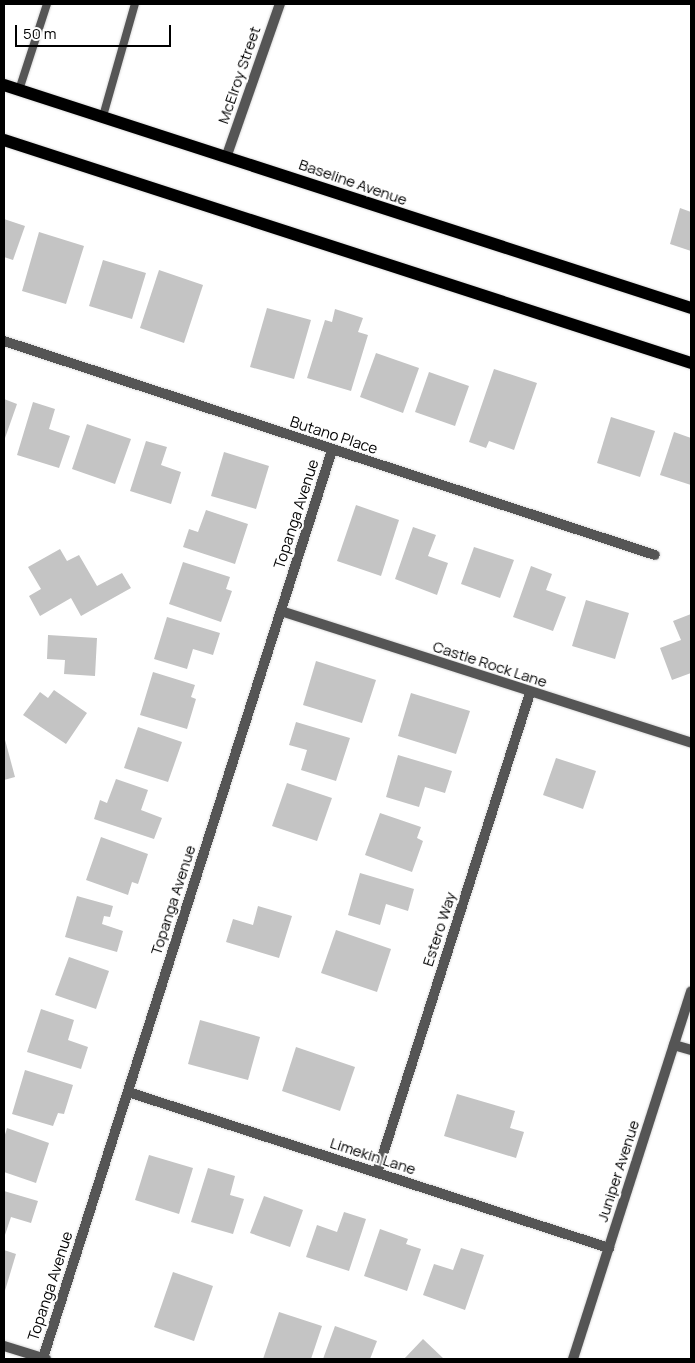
<!DOCTYPE html>
<html>
<head>
<meta charset="utf-8">
<style>
	body { margin:0 }
	#map { position:relative; width:695px; height:1363px; overflow:hidden; background:#fff; font-family:Manrope,sans-serif }
	div>[style] { position:absolute }
	.building>* { inset:0; background:#c4c4c4 }
	.roads { filter:drop-shadow(0 0 1px #dbdbdb) drop-shadow(0 0 1px #dbdbdb) }
	.service>* { height:8px; margin:-4px; padding:0 4px; transform-origin:4px; border-radius:4px; background:#555 }
	.minor>* { height:10px; margin:-5px; padding:0 5px; transform-origin:5px; border-radius:5px; background:#555 }
	.tertiary>* { height:10px; margin:-5px; padding:0 5px; transform-origin:5px; border-radius:5px; background:#555 }
	.primary>* { height:12px; margin:-6px; padding:0 6px; transform-origin:6px; border-radius:6px; background:#000 }
	span { translate:-50% -50%; white-space:nowrap; text-align:center; line-height:1.15; -webkit-text-stroke:4px #fff; paint-order:stroke }
	.street-label { font-size:15px; color:#000 }
	.frame { position:absolute; inset:0; border:5px solid #000; pointer-events:none }
	.scale { position:absolute; left:15px; top:25px; width:156px; height:22px; box-sizing:border-box; border:2px solid #000; border-top:0; padding-left:6px; font-size:15px; line-height:18px; white-space:nowrap; color:#000; -webkit-text-stroke:4px #fff; paint-order:stroke }
</style>
</head>
<body>
<div id="map">
	<div class="building">
		<i style="clip-path:polygon(680px 208px,691px 212px,691px 251px,670px 244px)"></i>
		<i style="clip-path:polygon(4px 219px,25px 226px,13px 260px,4px 257px)"></i>
		<i style="clip-path:polygon(39px 232px,84px 246px,66px 304px,22px 291px)"></i>
		<i style="clip-path:polygon(103px 260px,146px 273px,132px 319px,89px 306px)"></i>
		<i style="clip-path:polygon(159px 270px,203px 285px,184px 343px,140px 328px)"></i>
		<i style="clip-path:polygon(267px 308px,311px 320px,294px 379px,250px 367px)"></i>
		<i style="clip-path:polygon(335px 309px,363px 318px,358px 332px,368px 335px,351px 391px,307px 378px,325px 320px,332px 322px)"></i>
		<i style="clip-path:polygon(376px 353px,419px 368px,403px 413px,360px 397px)"></i>
		<i style="clip-path:polygon(494px 369px,537px 383px,514px 450px,489px 441px,486px 448px,469px 442px)"></i>
		<i style="clip-path:polygon(429px 372px,469px 386px,455px 426px,415px 412px)"></i>
		<i style="clip-path:polygon(4px 399px,17px 404px,4px 441px)"></i>
		<i style="clip-path:polygon(33px 402px,55px 409px,49px 429px,70px 436px,59px 468px,17px 455px)"></i>
		<i style="clip-path:polygon(611px 417px,655px 431px,640px 477px,597px 463px)"></i>
		<i style="clip-path:polygon(87px 424px,131px 439px,115px 484px,72px 469px)"></i>
		<i style="clip-path:polygon(674px 432px,691px 438px,691px 485px,660px 475px)"></i>
		<i style="clip-path:polygon(146px 441px,167px 447px,161px 465px,181px 472px,171px 504px,130px 491px)"></i>
		<i style="clip-path:polygon(224px 452px,269px 466px,256px 509px,211px 496px)"></i>
		<i style="clip-path:polygon(356px 505px,399px 520px,381px 576px,337px 561px)"></i>
		<i style="clip-path:polygon(206px 510px,248px 524px,235px 564px,183px 547px,189px 529px,198px 532px)"></i>
		<i style="clip-path:polygon(413px 527px,436px 535px,428px 556px,448px 563px,437px 595px,395px 579px)"></i>
		<i style="clip-path:polygon(474px 547px,514px 560px,500px 598px,461px 584px)"></i>
		<i style="clip-path:polygon(60px 549px,67px 561px,79px 555px,97px 586px,122px 573px,131px 588px,81px 616px,71px 598px,40px 616px,29px 596px,41px 589px,28px 567px)"></i>
		<i style="clip-path:polygon(183px 562px,230px 577px,226px 589px,232px 591px,221px 622px,169px 604px)"></i>
		<i style="clip-path:polygon(531px 566px,552px 574px,546px 590px,566px 597px,553px 631px,513px 617px)"></i>
		<i style="clip-path:polygon(586px 600px,629px 613px,615px 659px,572px 646px)"></i>
		<i style="clip-path:polygon(691px 614px,691px 673px,672px 680px,660px 648px,681px 640px,673px 621px)"></i>
		<i style="clip-path:polygon(167px 617px,220px 633px,213px 655px,193px 649px,187px 669px,154px 659px)"></i>
		<i style="clip-path:polygon(48px 635px,97px 638px,95px 676px,64px 674px,65px 660px,47px 659px)"></i>
		<i style="clip-path:polygon(316px 661px,376px 680px,362px 723px,303px 705px)"></i>
		<i style="clip-path:polygon(153px 672px,195px 685px,191px 697px,196px 699px,187px 729px,140px 715px)"></i>
		<i style="clip-path:polygon(54px 690px,87px 713px,66px 744px,23px 715px,40px 692px,48px 698px)"></i>
		<i style="clip-path:polygon(411px 693px,470px 711px,456px 754px,398px 736px)"></i>
		<i style="clip-path:polygon(296px 722px,350px 738px,336px 781px,301px 770px,307px 750px,289px 745px)"></i>
		<i style="clip-path:polygon(138px 727px,182px 742px,168px 782px,124px 768px)"></i>
		<i style="clip-path:polygon(4px 736px,15px 777px,4px 780px)"></i>
		<i style="clip-path:polygon(398px 755px,452px 771px,445px 793px,425px 787px,419px 807px,386px 797px)"></i>
		<i style="clip-path:polygon(556px 758px,596px 771px,583px 809px,543px 795px)"></i>
		<i style="clip-path:polygon(116px 779px,148px 790px,141px 810px,162px 818px,154px 839px,94px 819px,100px 800px,107px 803px)"></i>
		<i style="clip-path:polygon(287px 783px,332px 798px,317px 841px,272px 826px)"></i>
		<i style="clip-path:polygon(380px 813px,421px 827px,417px 838px,423px 841px,412px 872px,365px 855px)"></i>
		<i style="clip-path:polygon(101px 837px,148px 854px,138px 884px,132px 882px,128px 895px,86px 880px)"></i>
		<i style="clip-path:polygon(360px 873px,414px 889px,408px 911px,386px 904px,380px 925px,348px 915px)"></i>
		<i style="clip-path:polygon(77px 896px,113px 906px,110px 917px,104px 916px,102px 924px,123px 931px,117px 952px,65px 937px)"></i>
		<i style="clip-path:polygon(258px 906px,292px 916px,279px 958px,226px 942px,233px 919px,253px 925px)"></i>
		<i style="clip-path:polygon(336px 930px,391px 949px,377px 992px,321px 973px)"></i>
		<i style="clip-path:polygon(69px 957px,109px 971px,96px 1009px,55px 995px)"></i>
		<i style="clip-path:polygon(41px 1009px,74px 1020px,68px 1040px,88px 1047px,81px 1069px,27px 1052px)"></i>
		<i style="clip-path:polygon(200px 1020px,260px 1037px,248px 1080px,188px 1064px)"></i>
		<i style="clip-path:polygon(296px 1047px,355px 1067px,340px 1111px,282px 1091px)"></i>
		<i style="clip-path:polygon(25px 1070px,73px 1085px,64px 1114px,58px 1113px,53px 1126px,12px 1114px)"></i>
		<i style="clip-path:polygon(457px 1094px,515px 1111px,510px 1128px,524px 1132px,516px 1158px,444px 1136px)"></i>
		<i style="clip-path:polygon(7px 1128px,49px 1143px,36px 1183px,4px 1172px,4px 1138px)"></i>
		<i style="clip-path:polygon(149px 1155px,193px 1168px,179px 1214px,135px 1200px)"></i>
		<i style="clip-path:polygon(208px 1168px,235px 1176px,230px 1195px,244px 1199px,233px 1234px,191px 1222px)"></i>
		<i style="clip-path:polygon(4px 1191px,38px 1201px,31px 1223px,11px 1217px,4px 1238px)"></i>
		<i style="clip-path:polygon(264px 1196px,303px 1210px,290px 1247px,250px 1233px)"></i>
		<i style="clip-path:polygon(344px 1212px,366px 1219px,349px 1271px,306px 1257px,317px 1225px,337px 1232px)"></i>
		<i style="clip-path:polygon(380px 1229px,408px 1239px,406px 1244px,421px 1249px,407px 1291px,364px 1276px)"></i>
		<i style="clip-path:polygon(461px 1248px,484px 1255px,465px 1310px,423px 1295px,434px 1264px,453px 1270px)"></i>
		<i style="clip-path:polygon(4px 1250px,16px 1254px,4px 1294px)"></i>
		<i style="clip-path:polygon(173px 1272px,213px 1286px,194px 1341px,154px 1327px)"></i>
		<i style="clip-path:polygon(279px 1312px,322px 1326px,311px 1359px,263px 1359px)"></i>
		<i style="clip-path:polygon(335px 1326px,377px 1341px,370px 1359px,323px 1359px)"></i>
		<i style="clip-path:polygon(423px 1339px,444px 1359px,404px 1359px)"></i>
	</div>
	<div class="roads">
		<div class="service">
			<i style="left:19px;top:90px;width:90px;rotate:-72deg"></i>
			<i style="left:103px;top:116px;width:116px;rotate:-74.1deg"></i>
		</div>
		<div class="minor">
			<i style="left:227px;top:155px;width:160px;rotate:-70.7deg"></i>
			<i style="left:4px;top:341px;width:685px;rotate:18.2deg"></i>
			<i style="left:281px;top:611px;width:431px;rotate:17.8deg"></i>
			<i style="left:674px;top:1045px;width:18px;rotate:16deg"></i>
			<i style="left:128px;top:1092px;width:506px;rotate:17.97deg"></i>
			<i style="left:377px;top:1173px;width:504px;rotate:-72.32deg"></i>
			<i style="left:4px;top:1346px;width:44px;rotate:17.2deg"></i>
			<i style="left:43px;top:1358px;width:953px;rotate:-72.34deg"></i>
		</div>
		<div class="tertiary">
			<i style="left:573px;top:1359px;width:386px;rotate:-72.2deg"></i>
		</div>
		<div class="primary">
			<i style="left:4px;top:85px;width:722px;rotate:17.98deg"></i>
			<i style="left:4px;top:140px;width:722px;rotate:17.98deg"></i>
		</div>
	</div>
	<div class="street-label">
		<span style="left:239px;top:75px;rotate:-71deg">McElroy Street</span>
		<span style="left:353px;top:182px;rotate:19deg">Baseline Avenue</span>
		<span style="left:334px;top:435px;rotate:18deg">Butano Place</span>
		<span style="left:296px;top:514px;rotate:-72deg">Topanga Avenue</span>
		<span style="left:490px;top:664px;rotate:18deg">Castle Rock Lane</span>
		<span style="left:173px;top:900px;rotate:-72deg">Topanga Avenue</span>
		<span style="left:439px;top:929px;rotate:-72deg">Estero Way</span>
		<span style="left:373px;top:1156px;rotate:18deg">Limekin Lane</span>
		<span style="left:618px;top:1171px;rotate:-72deg">Juniper Avenue</span>
		<span style="left:50px;top:1286px;rotate:-72deg">Topanga Avenue</span>
	</div>
	<div class="frame"></div>
	<div class="scale">50 m</div>
</div>
</body>
</html>
